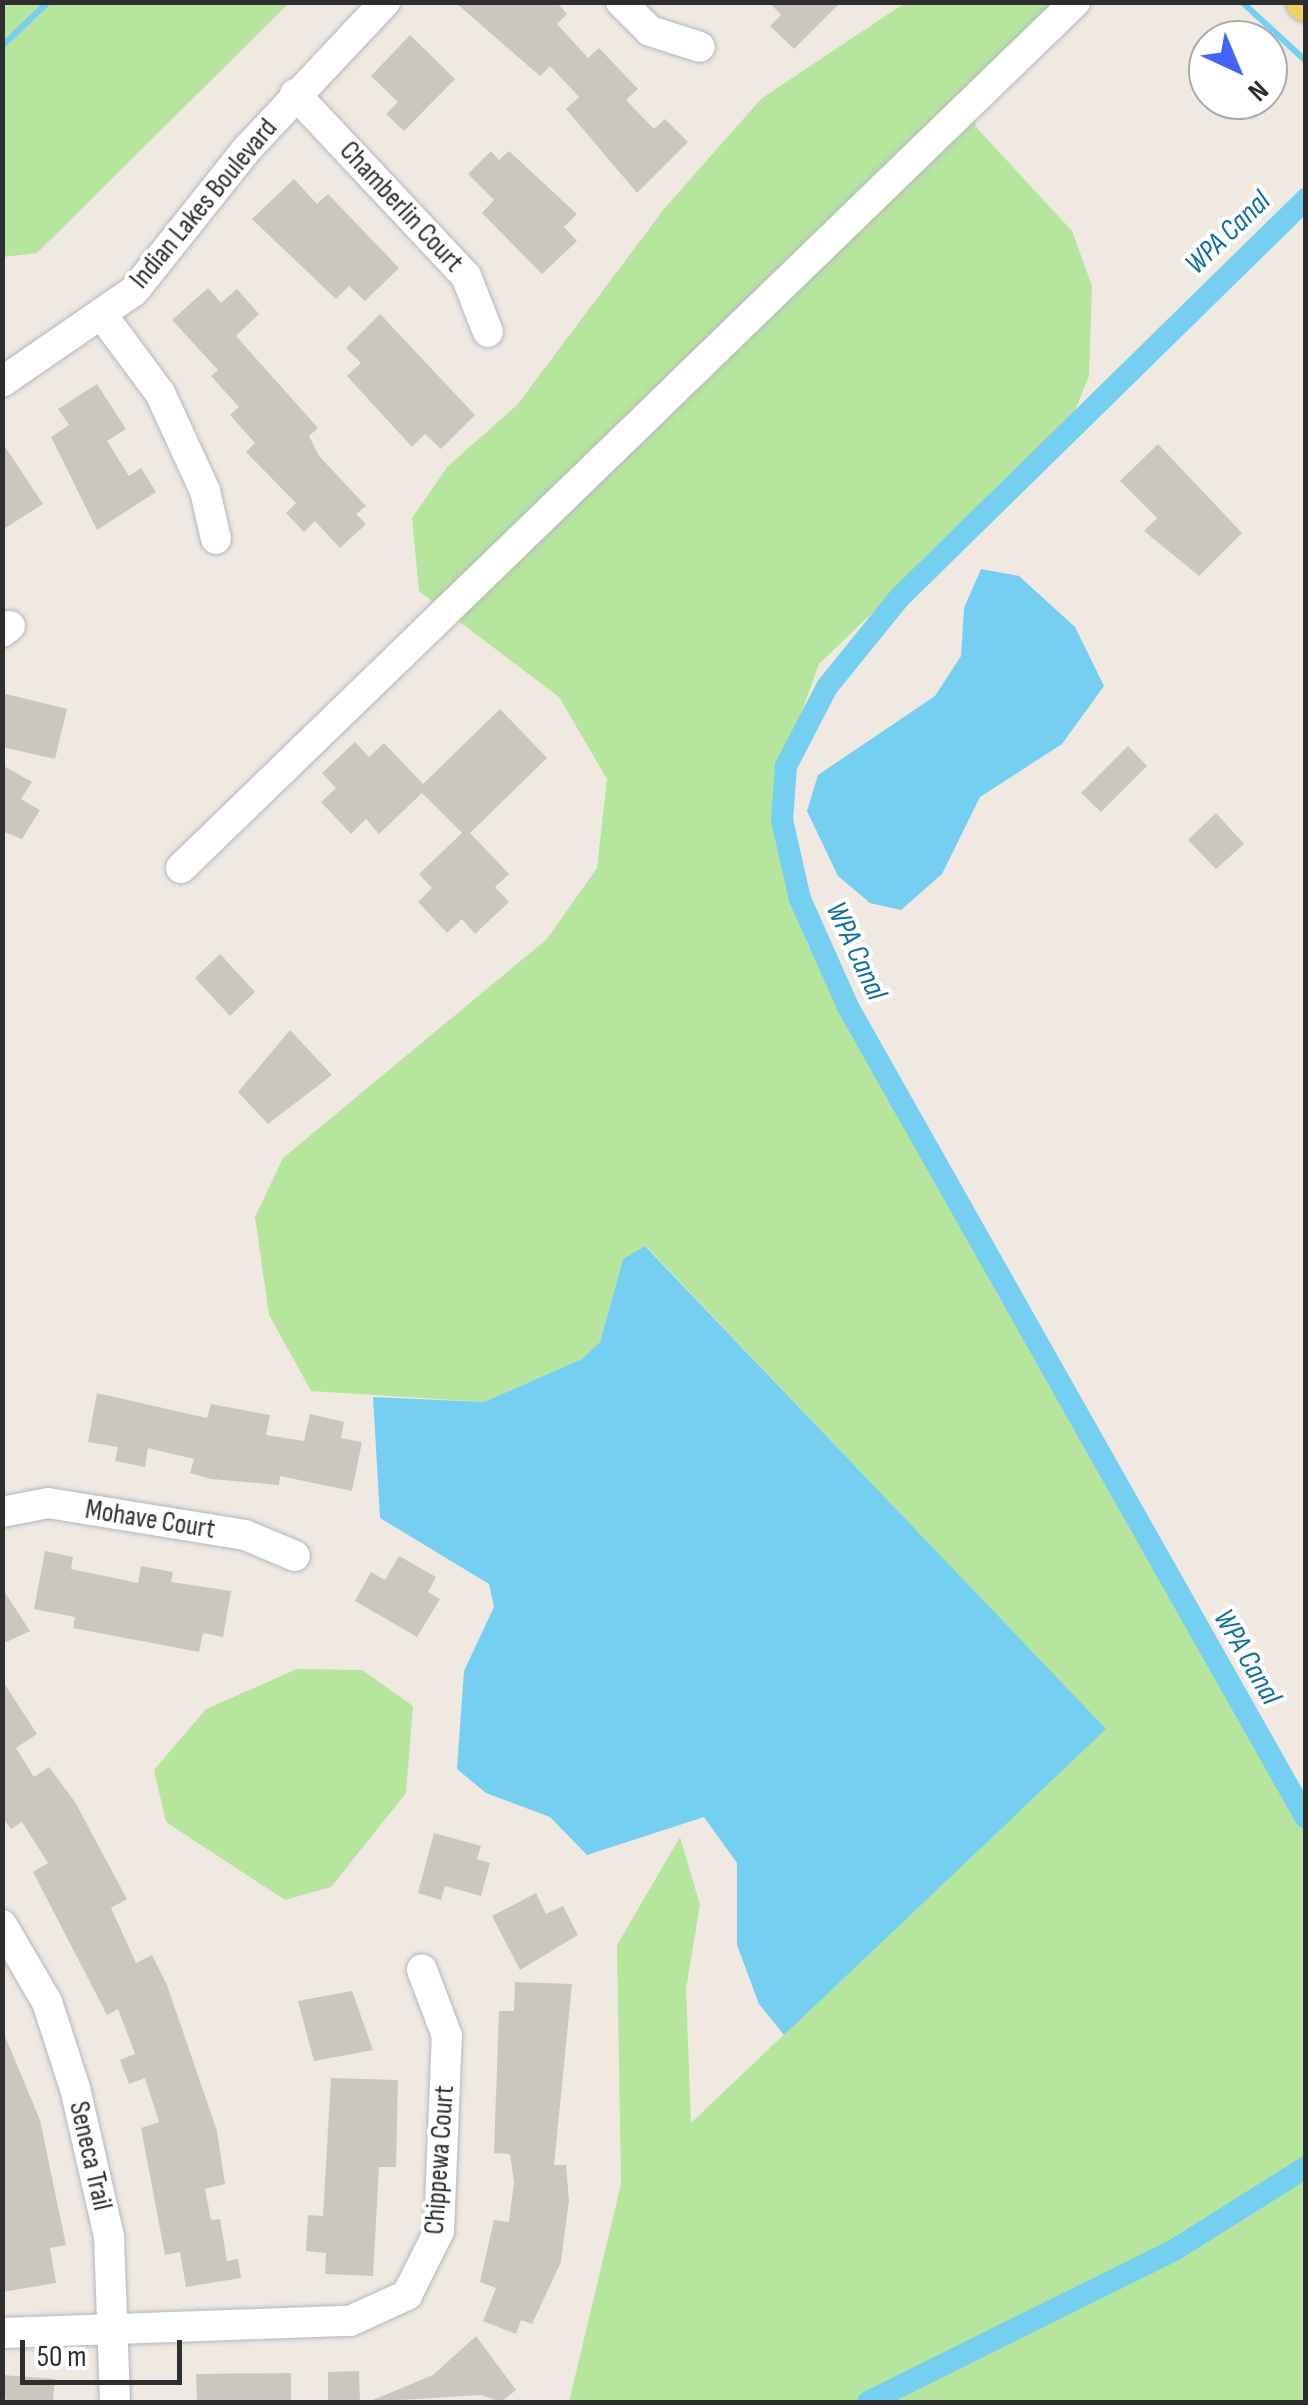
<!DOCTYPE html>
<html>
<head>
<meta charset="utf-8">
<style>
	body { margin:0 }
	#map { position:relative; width:1308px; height:2405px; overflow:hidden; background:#efe9e1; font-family:"Sofia Sans Condensed",sans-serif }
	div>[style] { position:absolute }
	.green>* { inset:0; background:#b6e59e }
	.water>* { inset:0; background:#75cff0 }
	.stream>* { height:6px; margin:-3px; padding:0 3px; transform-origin:3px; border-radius:3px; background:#75cff0 }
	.canal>* { height:22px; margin:-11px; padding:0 11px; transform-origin:11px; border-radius:11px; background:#75cff0 }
	.building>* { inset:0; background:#cbc7bf }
	.roads { filter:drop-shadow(0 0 2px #b4b7c1) drop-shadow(0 0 2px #b4b7c1) }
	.minor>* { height:30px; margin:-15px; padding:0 15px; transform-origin:15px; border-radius:15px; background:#fff }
	.major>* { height:38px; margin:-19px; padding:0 19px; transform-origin:19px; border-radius:19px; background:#f2d163 }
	span { translate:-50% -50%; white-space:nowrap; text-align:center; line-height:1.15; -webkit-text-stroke:8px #fff; paint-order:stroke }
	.street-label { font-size:28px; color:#2e2e2e }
	.water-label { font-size:30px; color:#0d6fa3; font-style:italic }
	.frame { position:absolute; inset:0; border:5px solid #2e2e2e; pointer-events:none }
	.north { position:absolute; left:1188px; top:20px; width:100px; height:100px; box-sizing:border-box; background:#fff; border:2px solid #ababab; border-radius:50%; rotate:136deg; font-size:28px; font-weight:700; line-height:40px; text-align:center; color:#2e2e2e }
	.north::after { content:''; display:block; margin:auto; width:35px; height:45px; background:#4264fb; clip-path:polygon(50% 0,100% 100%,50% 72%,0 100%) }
	.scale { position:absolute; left:20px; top:2340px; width:162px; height:45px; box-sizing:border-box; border:5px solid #2e2e2e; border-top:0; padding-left:12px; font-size:30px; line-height:35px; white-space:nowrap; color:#2e2e2e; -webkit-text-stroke:8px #fff; paint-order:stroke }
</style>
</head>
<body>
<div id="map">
	<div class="green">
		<i style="clip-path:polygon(2px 3px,3px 2px,289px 3px,37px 253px,3px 257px)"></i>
		<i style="clip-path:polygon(905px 3px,1059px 3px,984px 86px,975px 126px,1072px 231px,1092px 286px,1089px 376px,1070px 423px,819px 664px,774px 788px,807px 943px,996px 1292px,1305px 1816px,1305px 2402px,569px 2402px,621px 2184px,617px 1945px,680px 1837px,700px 1905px,686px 1989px,691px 2123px,1105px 1729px,646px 1246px,623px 1259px,600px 1342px,582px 1359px,484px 1402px,311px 1391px,269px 1315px,255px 1217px,283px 1158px,547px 939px,597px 868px,607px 779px,559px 697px,419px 591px,412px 518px,448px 466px,517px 405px,664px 209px,761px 99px)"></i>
		<i style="clip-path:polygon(297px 1669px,362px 1670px,413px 1706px,406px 1793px,331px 1887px,285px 1900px,166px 1822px,154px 1770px,206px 1709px)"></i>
	</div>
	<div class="water">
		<i style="clip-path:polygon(981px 569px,1019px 576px,1075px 627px,1104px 686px,1062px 744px,980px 797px,942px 874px,901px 910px,870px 903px,838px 876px,807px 811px,818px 775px,935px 696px,961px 656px,964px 608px)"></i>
		<i style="clip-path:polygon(645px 1246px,1106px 1729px,784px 2035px,759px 2004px,737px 1945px,737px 1863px,704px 1817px,587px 1855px,550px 1817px,486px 1793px,457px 1769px,464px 1671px,494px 1607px,489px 1584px,380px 1518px,373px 1397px,484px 1402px,582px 1359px,600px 1342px,623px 1259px)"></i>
	</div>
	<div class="stream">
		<i style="left:1242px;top:2px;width:87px;rotate:42.7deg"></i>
		<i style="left:2px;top:46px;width:64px;rotate:-43.7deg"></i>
	</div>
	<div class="canal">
		<i style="left:1306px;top:199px;width:570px;rotate:135.57deg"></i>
		<i style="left:899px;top:598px;width:114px;rotate:129deg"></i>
		<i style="left:827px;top:687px;width:89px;rotate:117.4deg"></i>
		<i style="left:786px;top:766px;width:54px;rotate:94.2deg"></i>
		<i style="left:782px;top:820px;width:81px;rotate:77.2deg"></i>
		<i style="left:800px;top:899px;width:118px;rotate:66deg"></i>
		<i style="left:848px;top:1007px;width:931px;rotate:60.55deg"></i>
		<i style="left:868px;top:2402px;width:344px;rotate:-26.4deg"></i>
		<i style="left:1176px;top:2249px;width:154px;rotate:-32.2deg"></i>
	</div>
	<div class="building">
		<i style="clip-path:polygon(455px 2px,556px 2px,567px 14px,557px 24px,588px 58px,599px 48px,638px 89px,626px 100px,654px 129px,665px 119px,688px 142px,637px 193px,566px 109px,579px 97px,550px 66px,540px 76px)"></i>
		<i style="clip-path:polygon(769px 2px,841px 2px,794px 49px,770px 26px,781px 15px)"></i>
		<i style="clip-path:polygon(410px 35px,455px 79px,404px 131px,386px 114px,398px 102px,371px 76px)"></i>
		<i style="clip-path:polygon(491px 151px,499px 160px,509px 151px,577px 214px,564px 227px,577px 241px,542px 274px,482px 213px,494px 200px,468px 174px)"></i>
		<i style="clip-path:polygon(294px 179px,317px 204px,328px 194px,399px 268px,365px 301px,349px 286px,336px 299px,252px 219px)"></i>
		<i style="clip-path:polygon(208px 288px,221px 303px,237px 289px,259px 314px,236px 336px,318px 428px,309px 436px,319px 456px,366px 506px,356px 514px,366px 524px,340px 548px,315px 521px,304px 532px,286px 513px,296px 503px,246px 452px,255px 443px,230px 415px,239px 407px,211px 376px,218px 370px,172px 320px)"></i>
		<i style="clip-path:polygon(380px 314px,475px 415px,441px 449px,425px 434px,412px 447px,347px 376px,361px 363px,346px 348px)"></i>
		<i style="clip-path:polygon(97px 384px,126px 429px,107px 441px,129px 476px,141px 468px,156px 492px,97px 530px,51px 437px,69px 425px,58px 409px)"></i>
		<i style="clip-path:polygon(2px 442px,43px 504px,2px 530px)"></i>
		<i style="clip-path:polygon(1158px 444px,1242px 533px,1199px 576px,1144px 531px,1157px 518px,1120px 481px)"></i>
		<i style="clip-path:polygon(2px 693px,67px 709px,55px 759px,2px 747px)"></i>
		<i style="clip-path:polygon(500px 709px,547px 758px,470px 833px,509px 874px,495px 887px,509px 902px,475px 934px,462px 919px,447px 933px,418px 902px,432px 888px,419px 874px,462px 833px,422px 793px,379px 834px,366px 819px,351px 834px,321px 802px,336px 788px,322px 773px,355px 742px,369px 757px,384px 743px,423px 784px)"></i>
		<i style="clip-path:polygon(1128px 746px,1147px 766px,1101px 812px,1081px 793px)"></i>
		<i style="clip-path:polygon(2px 765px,32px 782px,21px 799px,40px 810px,22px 839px,2px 831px)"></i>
		<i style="clip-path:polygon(1216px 813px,1244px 844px,1216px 869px,1188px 840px)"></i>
		<i style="clip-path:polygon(220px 954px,255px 992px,230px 1016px,195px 978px)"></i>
		<i style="clip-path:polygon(290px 1030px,332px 1075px,268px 1124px,238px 1092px)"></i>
		<i style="clip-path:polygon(97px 1393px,207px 1418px,211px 1404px,270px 1415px,266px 1435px,304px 1441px,310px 1414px,344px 1422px,341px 1438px,362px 1442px,352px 1491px,280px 1476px,279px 1485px,211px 1479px,190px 1473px,194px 1459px,148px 1448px,145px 1467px,115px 1461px,118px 1447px,88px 1442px)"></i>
		<i style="clip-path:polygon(45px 1551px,73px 1557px,71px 1569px,138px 1583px,141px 1566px,173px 1572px,171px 1582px,231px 1591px,223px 1637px,203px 1633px,199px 1652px,73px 1628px,75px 1617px,34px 1609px)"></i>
		<i style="clip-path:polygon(399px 1556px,436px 1577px,428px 1592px,440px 1599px,417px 1637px,355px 1601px,371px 1572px,385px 1580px)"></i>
		<i style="clip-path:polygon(2px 1588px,30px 1631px,2px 1644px)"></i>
		<i style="clip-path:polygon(2px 1680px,37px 1734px,16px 1748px,34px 1777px,49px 1767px,75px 1802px,127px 1899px,111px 1908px,136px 1963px,152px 1955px,167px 1985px,217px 2131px,225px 2184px,205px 2189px,211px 2220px,220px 2219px,227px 2261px,238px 2259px,241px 2278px,186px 2287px,180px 2252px,165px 2255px,141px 2128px,159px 2122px,145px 2078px,129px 2084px,120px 2060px,135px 2054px,118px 2009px,107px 2015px,33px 1872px,48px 1863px,22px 1822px,11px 1829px,2px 1817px)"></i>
		<i style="clip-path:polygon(434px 1833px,481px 1846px,477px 1859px,490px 1863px,481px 1896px,445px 1886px,441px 1900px,418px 1893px)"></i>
		<i style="clip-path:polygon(536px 1893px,546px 1914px,563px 1906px,578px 1935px,520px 1970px,492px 1916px)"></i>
		<i style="clip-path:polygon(515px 1982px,572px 1984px,554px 2165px,566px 2165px,569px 2200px,561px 2262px,532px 2324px,521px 2320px,516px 2334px,483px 2321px,496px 2288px,480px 2282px,494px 2220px,509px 2222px,514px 2182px,510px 2154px,494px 2153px,499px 2011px,514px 2011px)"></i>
		<i style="clip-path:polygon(352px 1991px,373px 2050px,314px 2061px,298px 2001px)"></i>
		<i style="clip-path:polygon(2px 2029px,40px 2120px,66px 2245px,50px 2248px,56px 2283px,2px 2292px)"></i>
		<i style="clip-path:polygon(331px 2078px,398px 2080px,396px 2167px,379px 2167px,373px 2276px,325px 2274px,326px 2253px,306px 2251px,308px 2215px,323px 2216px)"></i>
		<i style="clip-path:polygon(476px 2336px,516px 2390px,501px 2402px,481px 2395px,368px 2402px,433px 2375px)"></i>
		<i style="clip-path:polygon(359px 2371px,360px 2402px,328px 2402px,328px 2372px)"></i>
		<i style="clip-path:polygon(291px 2373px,291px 2402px,197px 2402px,196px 2374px)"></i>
		<i style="clip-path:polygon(2px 2375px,55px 2379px,53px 2402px,6px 2402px)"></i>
	</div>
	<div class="roads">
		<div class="minor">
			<i style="left:621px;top:2px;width:41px;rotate:45deg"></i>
			<i style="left:650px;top:31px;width:52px;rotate:17.7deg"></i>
			<i style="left:295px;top:94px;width:250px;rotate:46.8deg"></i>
			<i style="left:466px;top:276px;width:60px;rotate:68.6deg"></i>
			<i style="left:102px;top:315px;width:97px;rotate:53.4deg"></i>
			<i style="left:160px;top:393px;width:108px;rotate:65.3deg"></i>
			<i style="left:205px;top:491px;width:49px;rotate:77.1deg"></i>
			<i style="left:2px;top:382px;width:160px;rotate:-34.6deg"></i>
			<i style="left:134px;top:291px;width:181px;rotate:-51.5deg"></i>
			<i style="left:247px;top:149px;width:202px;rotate:-46.8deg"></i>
			<i style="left:2px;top:632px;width:10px;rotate:-37deg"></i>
			<i style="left:181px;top:868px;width:1245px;rotate:-44.09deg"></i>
			<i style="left:2px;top:1512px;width:47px;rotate:-11.1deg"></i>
			<i style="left:48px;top:1503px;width:200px;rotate:9.2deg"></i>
			<i style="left:245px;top:1535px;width:54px;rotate:22.8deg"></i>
			<i style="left:2px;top:1925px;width:89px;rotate:59.7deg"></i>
			<i style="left:47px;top:2002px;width:90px;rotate:72deg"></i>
			<i style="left:75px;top:2088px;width:153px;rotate:77.1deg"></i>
			<i style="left:109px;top:2237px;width:165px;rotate:87.9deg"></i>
			<i style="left:2px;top:2333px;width:348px;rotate:-2deg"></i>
			<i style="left:350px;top:2321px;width:63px;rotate:-24.5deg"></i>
			<i style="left:407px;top:2295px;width:72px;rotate:-63.4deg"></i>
			<i style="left:439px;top:2231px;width:195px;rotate:-87.7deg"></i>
			<i style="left:447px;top:2036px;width:71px;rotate:-110.7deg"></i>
		</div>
		<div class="major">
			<i style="left:1305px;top:2px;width:1px;rotate:45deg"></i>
		</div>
	</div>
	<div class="street-label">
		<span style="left:204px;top:204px;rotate:-50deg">Indian Lakes Boulevard</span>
		<span style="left:401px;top:207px;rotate:47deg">Chamberlin Court</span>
		<span style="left:150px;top:1520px;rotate:9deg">Mohave Court</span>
		<span style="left:90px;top:2156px;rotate:77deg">Seneca Trail</span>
		<span style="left:440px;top:2160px;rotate:-86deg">Chippewa Court</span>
	</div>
	<div class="water-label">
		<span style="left:1228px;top:233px;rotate:-44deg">WPA Canal</span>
		<span style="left:856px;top:951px;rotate:65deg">WPA Canal</span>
		<span style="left:1247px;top:1657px;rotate:60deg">WPA Canal</span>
	</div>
	<div class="frame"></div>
	<div class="north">N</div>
	<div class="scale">50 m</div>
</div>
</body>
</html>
